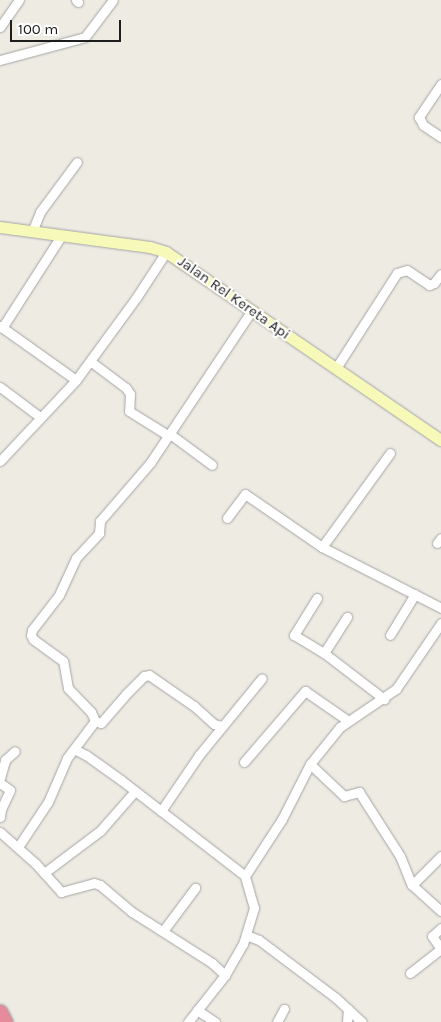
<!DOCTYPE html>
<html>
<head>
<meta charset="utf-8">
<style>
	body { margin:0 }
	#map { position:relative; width:441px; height:1022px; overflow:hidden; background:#eeebe3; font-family:Karla,sans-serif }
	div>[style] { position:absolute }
	.roads { filter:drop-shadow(0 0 1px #a4a4a4) drop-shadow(0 0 1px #a4a4a4) }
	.street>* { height:9px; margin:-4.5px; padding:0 4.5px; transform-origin:4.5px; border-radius:4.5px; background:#fff }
	.secondary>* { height:11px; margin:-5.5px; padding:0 5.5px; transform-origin:5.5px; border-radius:5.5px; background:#f6f9b7 }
	.highway>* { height:15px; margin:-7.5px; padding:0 7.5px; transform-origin:7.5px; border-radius:7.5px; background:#e68b9c }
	span { translate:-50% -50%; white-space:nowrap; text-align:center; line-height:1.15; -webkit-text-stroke:4px #fff; paint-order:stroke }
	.street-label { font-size:15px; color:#1d1d1d }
	.scale { position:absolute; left:10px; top:20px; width:111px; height:22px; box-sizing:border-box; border:2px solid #1d1d1d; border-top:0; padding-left:6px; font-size:15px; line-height:18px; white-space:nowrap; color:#1d1d1d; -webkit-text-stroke:4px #fff; paint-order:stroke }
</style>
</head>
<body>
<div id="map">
	<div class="roads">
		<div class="street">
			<i style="left:76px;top:0;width:3px;rotate:45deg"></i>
			<i style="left:0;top:27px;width:33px;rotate:-55deg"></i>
			<i style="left:0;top:60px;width:88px;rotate:-15.1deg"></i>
			<i style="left:85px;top:37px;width:46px;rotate:-52.9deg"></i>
			<i style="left:441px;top:84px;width:40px;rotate:124deg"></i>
			<i style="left:419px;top:117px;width:9px;rotate:63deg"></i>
			<i style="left:423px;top:125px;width:22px;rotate:34deg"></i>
			<i style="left:32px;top:232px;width:22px;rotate:-68deg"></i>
			<i style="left:40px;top:212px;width:62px;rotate:-53.5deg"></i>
			<i style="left:0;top:326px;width:93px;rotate:35.4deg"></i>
			<i style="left:2px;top:328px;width:109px;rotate:-57.3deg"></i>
			<i style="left:90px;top:361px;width:45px;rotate:36.9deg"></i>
			<i style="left:126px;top:388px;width:7px;rotate:56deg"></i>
			<i style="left:130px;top:394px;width:17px;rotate:93deg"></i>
			<i style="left:129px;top:411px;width:47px;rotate:32deg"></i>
			<i style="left:336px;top:368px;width:113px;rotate:-57.3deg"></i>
			<i style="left:397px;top:273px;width:10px;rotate:-17deg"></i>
			<i style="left:407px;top:270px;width:27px;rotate:34deg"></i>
			<i style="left:429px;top:285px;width:5px;rotate:-22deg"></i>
			<i style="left:434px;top:283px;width:11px;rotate:-52deg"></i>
			<i style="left:0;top:387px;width:50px;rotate:36.9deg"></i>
			<i style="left:170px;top:434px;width:52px;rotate:36.4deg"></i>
			<i style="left:0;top:461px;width:111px;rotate:-46.8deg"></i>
			<i style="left:76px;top:380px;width:102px;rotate:-53.8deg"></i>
			<i style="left:136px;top:298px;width:55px;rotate:-56.9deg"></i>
			<i style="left:227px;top:518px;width:30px;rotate:-53deg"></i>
			<i style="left:245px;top:494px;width:93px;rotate:34.5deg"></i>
			<i style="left:322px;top:547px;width:134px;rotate:27.1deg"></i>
			<i style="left:437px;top:543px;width:6px;rotate:-51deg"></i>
			<i style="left:322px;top:547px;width:116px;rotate:-54.1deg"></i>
			<i style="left:317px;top:598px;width:44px;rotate:121.9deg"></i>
			<i style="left:294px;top:635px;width:35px;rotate:31deg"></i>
			<i style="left:324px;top:653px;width:76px;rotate:37.5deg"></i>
			<i style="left:390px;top:635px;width:48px;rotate:-58.6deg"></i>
			<i style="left:324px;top:653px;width:43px;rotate:-57.4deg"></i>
			<i style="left:95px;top:721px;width:6px;rotate:18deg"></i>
			<i style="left:101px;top:723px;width:38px;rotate:-49deg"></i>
			<i style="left:126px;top:694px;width:25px;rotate:-45deg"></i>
			<i style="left:144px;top:676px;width:5px;rotate:-11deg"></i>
			<i style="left:149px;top:675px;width:55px;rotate:34.6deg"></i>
			<i style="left:194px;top:706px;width:27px;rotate:42deg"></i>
			<i style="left:214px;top:724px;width:8px;rotate:14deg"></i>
			<i style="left:74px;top:749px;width:13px;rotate:27deg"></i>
			<i style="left:86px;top:755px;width:43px;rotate:35.5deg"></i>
			<i style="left:121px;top:780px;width:157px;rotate:37.7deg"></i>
			<i style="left:244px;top:762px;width:94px;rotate:-49.3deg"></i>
			<i style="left:305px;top:691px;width:51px;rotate:34.6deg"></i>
			<i style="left:310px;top:764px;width:47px;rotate:43.3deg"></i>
			<i style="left:344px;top:796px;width:16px;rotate:-15deg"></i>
			<i style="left:359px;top:792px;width:76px;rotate:57.4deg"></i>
			<i style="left:400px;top:856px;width:31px;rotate:68deg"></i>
			<i style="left:412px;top:885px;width:39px;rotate:42deg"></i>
			<i style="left:0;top:778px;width:19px;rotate:-74deg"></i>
			<i style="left:5px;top:760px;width:13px;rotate:-42deg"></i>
			<i style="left:0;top:783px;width:12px;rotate:35deg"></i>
			<i style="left:10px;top:790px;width:21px;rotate:115deg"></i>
			<i style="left:1px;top:809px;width:8px;rotate:97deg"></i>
			<i style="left:161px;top:811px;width:68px;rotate:-55.8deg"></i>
			<i style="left:199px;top:755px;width:99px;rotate:-50.7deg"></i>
			<i style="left:0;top:832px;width:48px;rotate:41.6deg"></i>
			<i style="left:36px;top:864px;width:38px;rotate:48deg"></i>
			<i style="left:61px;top:892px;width:34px;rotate:-15deg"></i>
			<i style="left:94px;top:883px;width:6px;rotate:18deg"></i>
			<i style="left:100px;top:885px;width:42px;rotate:40.2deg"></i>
			<i style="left:132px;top:912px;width:95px;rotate:32.5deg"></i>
			<i style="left:212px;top:963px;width:18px;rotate:43deg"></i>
			<i style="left:18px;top:847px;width:54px;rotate:-56.3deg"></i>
			<i style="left:48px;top:802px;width:48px;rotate:-66.6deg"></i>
			<i style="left:67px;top:758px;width:46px;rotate:-52.9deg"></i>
			<i style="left:95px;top:721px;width:10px;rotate:-114deg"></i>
			<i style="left:91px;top:712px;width:33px;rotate:-134deg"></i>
			<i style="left:68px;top:688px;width:27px;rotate:-100deg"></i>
			<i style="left:63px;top:661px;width:37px;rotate:-144deg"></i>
			<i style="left:33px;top:639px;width:4px;rotate:-117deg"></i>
			<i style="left:31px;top:635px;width:5px;rotate:-79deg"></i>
			<i style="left:32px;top:630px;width:44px;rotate:-52.4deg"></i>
			<i style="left:59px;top:595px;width:41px;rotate:-65.3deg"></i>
			<i style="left:76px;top:558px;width:34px;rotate:-47deg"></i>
			<i style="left:99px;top:533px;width:12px;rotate:-85deg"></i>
			<i style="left:100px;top:521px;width:77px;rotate:-49.2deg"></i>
			<i style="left:150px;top:463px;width:184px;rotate:-56.3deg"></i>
			<i style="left:44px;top:873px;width:70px;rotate:-36.9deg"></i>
			<i style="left:100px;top:831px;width:53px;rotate:-48.8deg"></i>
			<i style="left:412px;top:885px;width:41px;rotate:-45deg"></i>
			<i style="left:441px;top:928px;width:12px;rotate:138deg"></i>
			<i style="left:432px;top:936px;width:16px;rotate:55deg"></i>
			<i style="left:163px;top:931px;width:54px;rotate:-53.3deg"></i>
			<i style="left:246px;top:935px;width:14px;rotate:21deg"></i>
			<i style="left:259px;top:940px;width:96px;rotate:37deg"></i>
			<i style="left:336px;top:998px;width:35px;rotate:43deg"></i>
			<i style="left:410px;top:973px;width:39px;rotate:-38deg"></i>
			<i style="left:197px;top:1010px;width:22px;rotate:34deg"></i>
			<i style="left:188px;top:1022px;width:60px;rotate:-51.8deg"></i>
			<i style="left:225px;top:975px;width:36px;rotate:-60deg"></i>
			<i style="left:243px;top:944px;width:38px;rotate:-73deg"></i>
			<i style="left:254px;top:908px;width:33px;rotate:-106deg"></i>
			<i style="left:245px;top:876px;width:68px;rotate:-57deg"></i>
			<i style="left:282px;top:819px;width:62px;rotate:-63deg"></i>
			<i style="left:310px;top:764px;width:48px;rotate:-51deg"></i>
			<i style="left:340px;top:727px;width:68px;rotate:-34.2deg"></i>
			<i style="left:396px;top:689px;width:80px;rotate:-55.7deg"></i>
			<i style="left:277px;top:1022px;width:15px;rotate:-62deg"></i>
			<i style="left:347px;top:1022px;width:13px;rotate:-86deg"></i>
		</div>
		<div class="secondary">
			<i style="left:0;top:227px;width:151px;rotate:7.6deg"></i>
			<i style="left:150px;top:247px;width:17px;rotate:17deg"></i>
			<i style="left:166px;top:252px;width:333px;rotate:34.4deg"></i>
		</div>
		<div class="highway">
			<i style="left:0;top:1012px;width:11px;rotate:63deg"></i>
		</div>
	</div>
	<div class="street-label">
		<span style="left:234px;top:298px;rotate:35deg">Jalan Rel Kereta Api</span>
	</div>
	<div class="scale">100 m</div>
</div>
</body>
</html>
